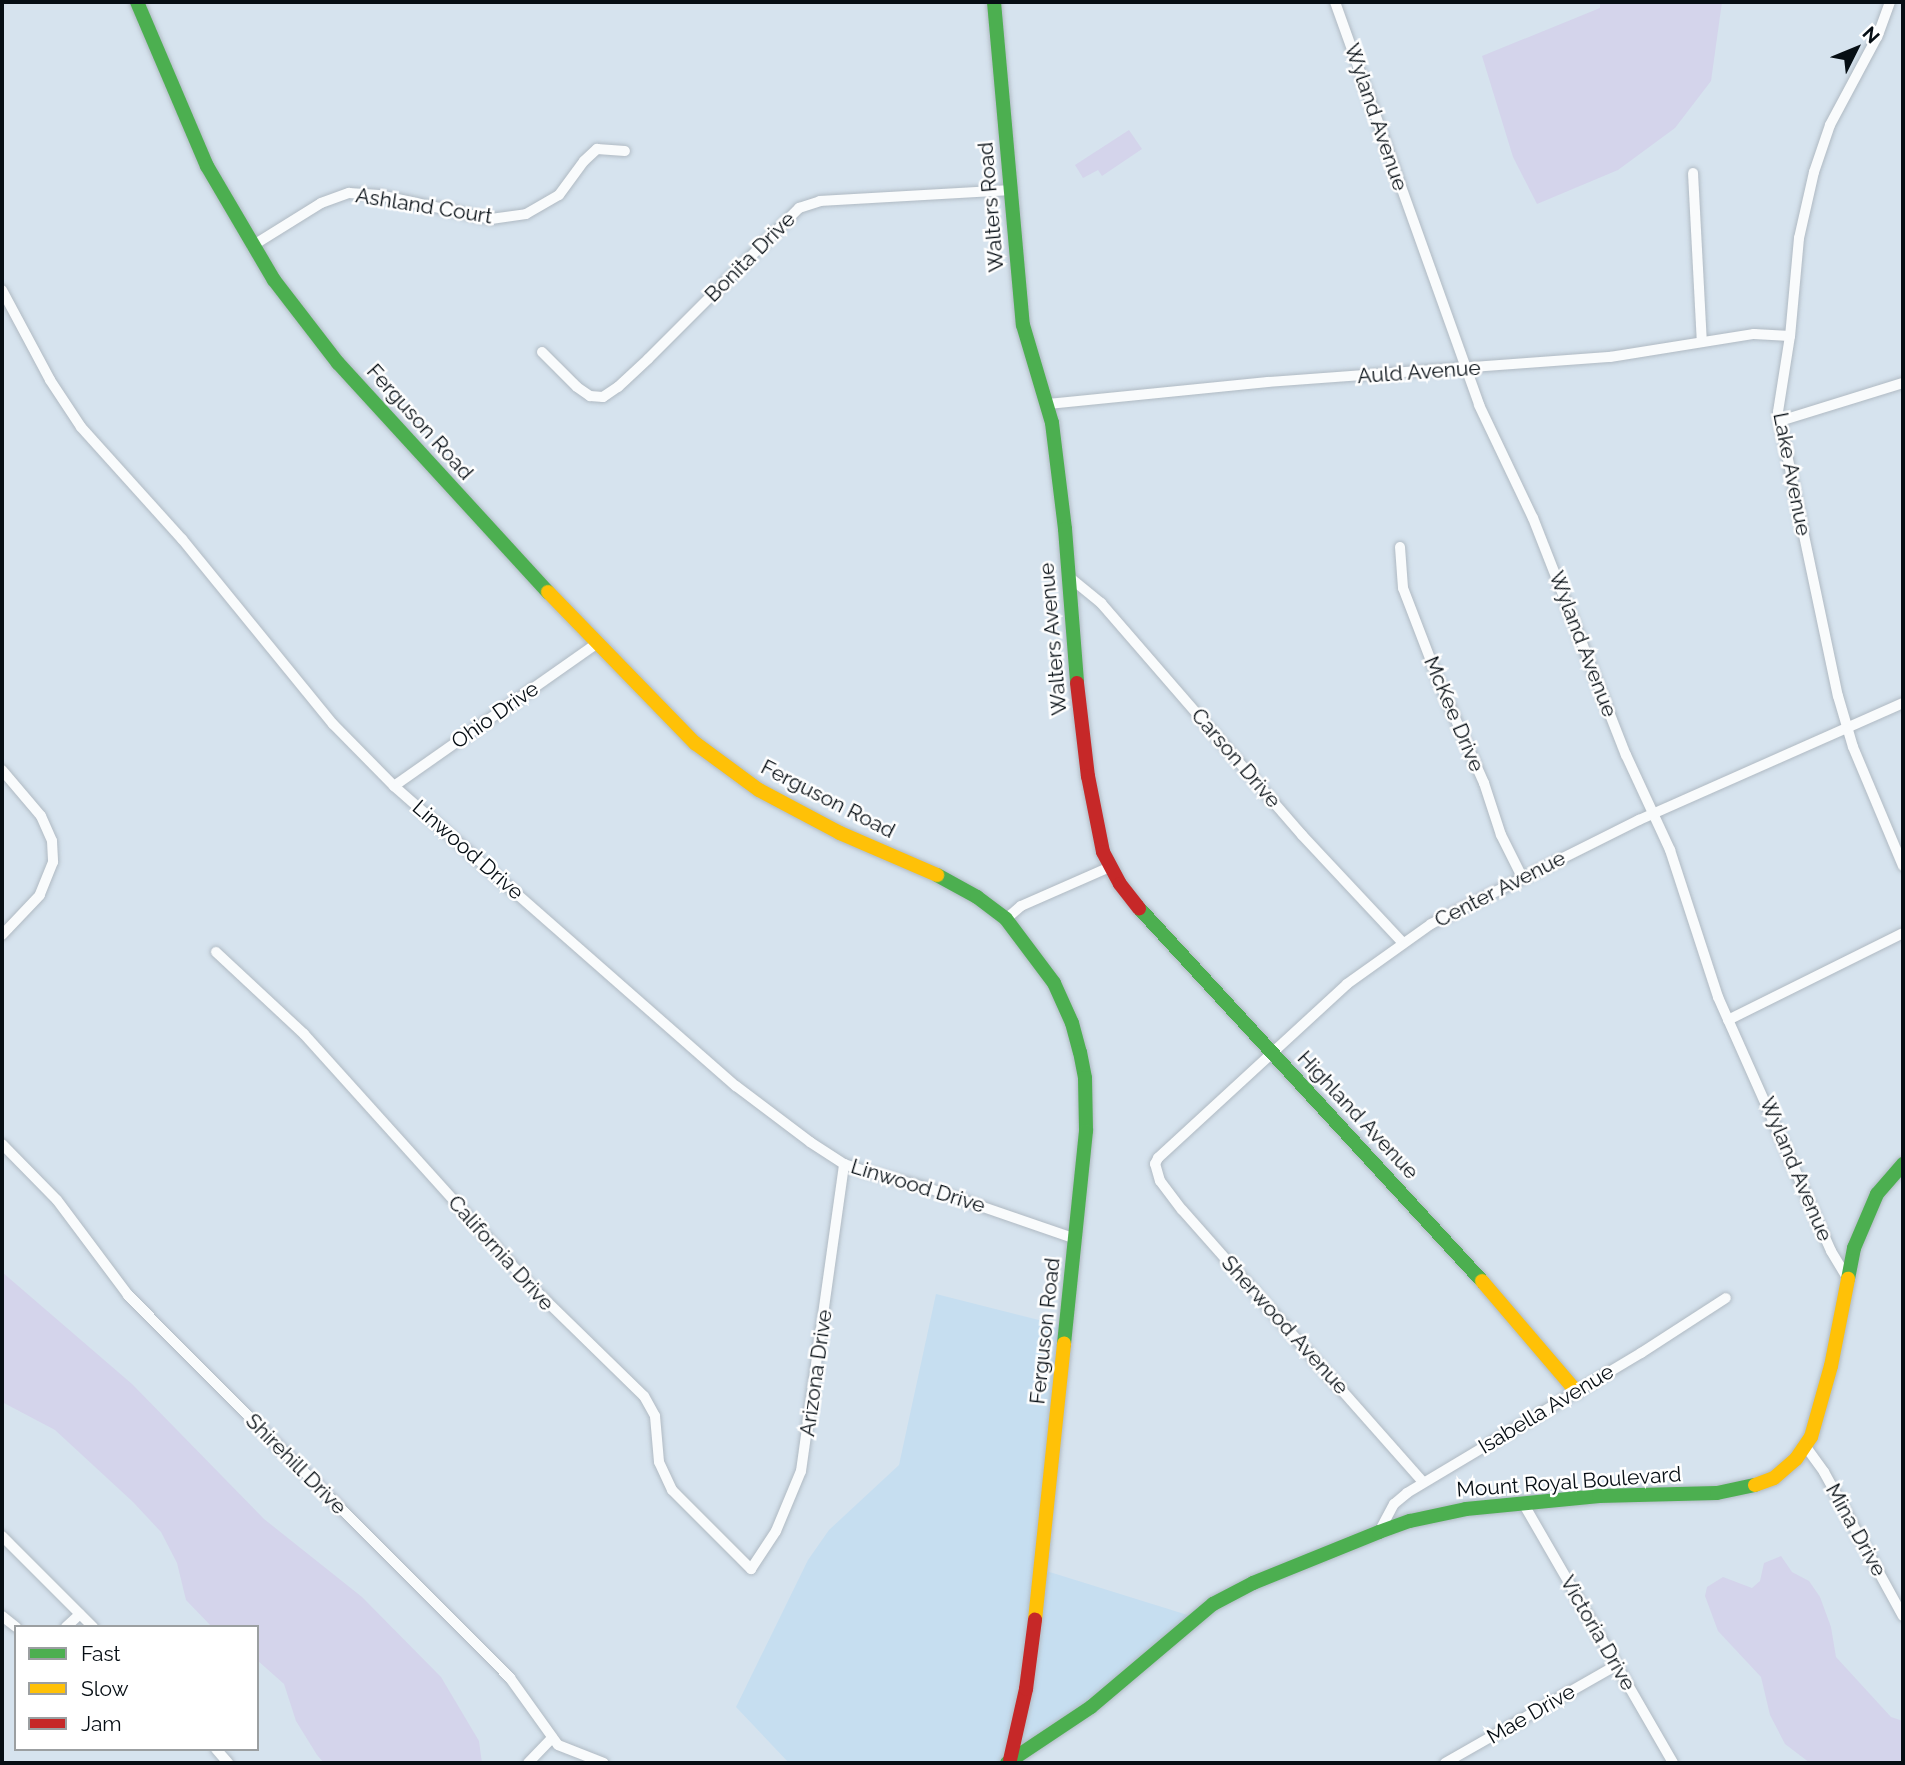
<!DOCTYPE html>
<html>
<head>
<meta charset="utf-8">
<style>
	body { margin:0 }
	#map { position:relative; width:1905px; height:1765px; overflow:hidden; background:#d6e3ee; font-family:Raleway,sans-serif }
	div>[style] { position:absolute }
	.built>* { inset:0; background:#c6def0 }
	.green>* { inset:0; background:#d4d4eb }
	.roads { filter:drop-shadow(0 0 2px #b0bac3) drop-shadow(0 0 2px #b0bac3) }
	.street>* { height:10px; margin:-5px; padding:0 5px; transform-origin:5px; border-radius:5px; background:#f9fbfc }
	.fast>* { height:14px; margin:-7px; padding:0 7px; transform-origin:7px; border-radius:7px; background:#4caf50 }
	.slow>* { height:14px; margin:-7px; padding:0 7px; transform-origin:7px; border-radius:7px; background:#ffc107 }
	.jam>* { height:14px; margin:-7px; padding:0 7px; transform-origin:7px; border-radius:7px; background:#c62828 }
	span { translate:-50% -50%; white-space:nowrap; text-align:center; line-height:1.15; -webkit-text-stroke:5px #fff; paint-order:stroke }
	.street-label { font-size:21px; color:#060e14 }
	.frame { position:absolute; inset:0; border:4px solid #060e14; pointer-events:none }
	.legend { position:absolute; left:14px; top:1625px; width:245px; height:126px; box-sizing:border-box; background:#fff; border:2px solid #9b9fa1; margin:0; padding:9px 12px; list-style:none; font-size:21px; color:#060e14 }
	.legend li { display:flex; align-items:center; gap:14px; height:35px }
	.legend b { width:35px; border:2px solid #9b9fa1 }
	.north { position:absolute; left:1821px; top:14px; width:70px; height:70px; -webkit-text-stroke:5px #fff; paint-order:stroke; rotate:47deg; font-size:19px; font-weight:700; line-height:28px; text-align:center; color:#060e14 }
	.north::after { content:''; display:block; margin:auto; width:24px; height:32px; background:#060e14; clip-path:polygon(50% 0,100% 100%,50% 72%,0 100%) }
</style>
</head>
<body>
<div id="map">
	<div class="built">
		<i style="clip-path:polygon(936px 1294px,1067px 1327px,1040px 1569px,1194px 1617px,1091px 1707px,1006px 1763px,789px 1763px,736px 1707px,808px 1560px,829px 1530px,899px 1465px)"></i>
	</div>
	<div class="green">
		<i style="clip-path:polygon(1600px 2px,1722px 2px,1711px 81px,1675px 128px,1618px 170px,1537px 204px,1513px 157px,1482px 56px,1600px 8px)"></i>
		<i style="clip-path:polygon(1129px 130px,1142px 149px,1102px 176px,1098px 170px,1083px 178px,1075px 165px)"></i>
		<i style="clip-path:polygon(2px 1272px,132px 1384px,264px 1519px,362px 1597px,441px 1677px,479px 1741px,482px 1763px,324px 1763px,317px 1755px,296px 1721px,284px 1684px,257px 1660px,257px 1627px,212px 1627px,186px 1600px,177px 1563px,161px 1532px,133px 1502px,55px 1430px,2px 1402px)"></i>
		<i style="clip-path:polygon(1781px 1556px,1792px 1572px,1809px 1581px,1820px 1597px,1831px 1627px,1836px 1657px,1891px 1717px,1903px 1721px,1903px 1763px,1810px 1763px,1785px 1744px,1770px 1715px,1761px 1677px,1718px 1631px,1705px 1596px,1707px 1587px,1723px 1577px,1752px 1588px,1760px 1581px,1764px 1563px)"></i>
	</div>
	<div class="roads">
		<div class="street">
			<i style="left:1335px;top:2px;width:428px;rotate:70.3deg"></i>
			<i style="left:1479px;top:405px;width:125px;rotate:64.5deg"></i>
			<i style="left:1533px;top:518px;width:255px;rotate:68.6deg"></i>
			<i style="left:1626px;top:755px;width:105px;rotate:65.1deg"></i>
			<i style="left:1670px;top:850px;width:155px;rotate:71.9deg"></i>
			<i style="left:1718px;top:997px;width:278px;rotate:66deg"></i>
			<i style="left:1831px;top:1251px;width:33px;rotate:59deg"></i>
			<i style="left:1890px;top:2px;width:37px;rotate:110deg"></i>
			<i style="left:1877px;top:37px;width:100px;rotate:118.1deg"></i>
			<i style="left:1830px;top:125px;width:50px;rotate:108.8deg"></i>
			<i style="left:1814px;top:172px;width:68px;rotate:102.8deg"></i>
			<i style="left:1799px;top:238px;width:98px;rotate:95.2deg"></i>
			<i style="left:1790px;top:336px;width:77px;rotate:99deg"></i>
			<i style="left:1778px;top:412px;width:290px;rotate:78.1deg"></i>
			<i style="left:1838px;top:696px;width:53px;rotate:73.6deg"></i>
			<i style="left:1853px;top:747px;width:129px;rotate:67.2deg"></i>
			<i style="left:1693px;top:173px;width:169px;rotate:87deg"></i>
			<i style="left:252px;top:246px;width:81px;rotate:-31.9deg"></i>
			<i style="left:321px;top:203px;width:30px;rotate:-20deg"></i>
			<i style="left:349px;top:193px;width:30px;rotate:4deg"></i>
			<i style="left:379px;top:195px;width:115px;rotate:12.1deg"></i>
			<i style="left:491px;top:219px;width:35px;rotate:-8deg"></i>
			<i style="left:526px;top:214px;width:38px;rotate:-30deg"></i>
			<i style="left:559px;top:195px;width:42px;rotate:-53.7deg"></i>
			<i style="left:584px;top:161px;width:18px;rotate:-43deg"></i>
			<i style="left:597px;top:149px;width:28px;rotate:4deg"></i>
			<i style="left:2px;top:290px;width:102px;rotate:61.9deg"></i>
			<i style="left:50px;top:380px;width:56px;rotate:56.6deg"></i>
			<i style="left:81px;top:427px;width:151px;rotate:48deg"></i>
			<i style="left:182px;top:539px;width:239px;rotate:50.8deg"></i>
			<i style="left:333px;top:724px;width:87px;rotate:45.5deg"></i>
			<i style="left:394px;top:786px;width:455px;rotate:41.3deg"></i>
			<i style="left:736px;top:1086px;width:93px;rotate:37.1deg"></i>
			<i style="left:810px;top:1142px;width:40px;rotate:32.9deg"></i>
			<i style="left:844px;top:1164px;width:21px;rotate:19deg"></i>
			<i style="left:864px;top:1171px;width:63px;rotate:14.7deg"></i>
			<i style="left:925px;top:1187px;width:160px;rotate:19deg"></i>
			<i style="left:542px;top:352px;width:49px;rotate:45deg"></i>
			<i style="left:577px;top:387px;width:16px;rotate:35deg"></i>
			<i style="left:590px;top:396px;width:13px;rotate:4deg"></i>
			<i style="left:603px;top:397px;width:18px;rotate:-34deg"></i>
			<i style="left:618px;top:387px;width:41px;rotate:-43deg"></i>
			<i style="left:648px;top:359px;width:214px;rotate:-45deg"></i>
			<i style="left:799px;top:208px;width:22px;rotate:-18deg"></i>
			<i style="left:820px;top:201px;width:191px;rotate:-3.3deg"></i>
			<i style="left:1048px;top:404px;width:221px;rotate:-5.7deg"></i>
			<i style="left:1268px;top:382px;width:343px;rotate:-4.2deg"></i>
			<i style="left:1610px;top:357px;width:146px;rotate:-9.1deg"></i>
			<i style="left:1754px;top:334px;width:36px;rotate:3deg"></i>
			<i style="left:1780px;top:421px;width:129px;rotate:-17.2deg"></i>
			<i style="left:1400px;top:547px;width:41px;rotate:85.8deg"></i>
			<i style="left:1403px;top:588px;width:101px;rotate:69deg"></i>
			<i style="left:1439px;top:682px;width:111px;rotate:66deg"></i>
			<i style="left:1484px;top:783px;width:55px;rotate:71.9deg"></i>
			<i style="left:1501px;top:835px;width:47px;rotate:63.4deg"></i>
			<i style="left:1068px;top:576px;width:43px;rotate:39.3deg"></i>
			<i style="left:1101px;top:603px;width:307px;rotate:49.1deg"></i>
			<i style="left:1302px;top:835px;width:148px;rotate:46.9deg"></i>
			<i style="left:2px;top:770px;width:60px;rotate:49.7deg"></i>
			<i style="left:41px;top:816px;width:27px;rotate:66deg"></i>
			<i style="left:52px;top:841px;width:21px;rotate:87deg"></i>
			<i style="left:53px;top:862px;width:35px;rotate:112deg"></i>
			<i style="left:40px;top:895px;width:55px;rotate:133.5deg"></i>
			<i style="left:394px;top:786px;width:247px;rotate:-35.1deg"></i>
			<i style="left:1006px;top:919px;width:20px;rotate:-41deg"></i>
			<i style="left:1021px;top:906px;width:97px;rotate:-23.7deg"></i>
			<i style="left:216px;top:952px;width:120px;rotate:43deg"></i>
			<i style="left:304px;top:1034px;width:334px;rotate:48deg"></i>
			<i style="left:527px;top:1282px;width:163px;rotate:44.3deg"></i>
			<i style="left:644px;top:1396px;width:23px;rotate:61deg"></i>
			<i style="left:655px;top:1416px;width:46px;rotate:85deg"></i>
			<i style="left:659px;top:1462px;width:31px;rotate:65deg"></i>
			<i style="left:672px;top:1490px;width:112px;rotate:45deg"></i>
			<i style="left:751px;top:1569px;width:45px;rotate:-56.7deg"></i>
			<i style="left:776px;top:1531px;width:65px;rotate:-67.4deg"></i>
			<i style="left:801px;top:1471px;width:310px;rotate:-82deg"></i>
			<i style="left:1728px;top:1020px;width:195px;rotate:-26.4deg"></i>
			<i style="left:2px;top:1144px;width:78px;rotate:45.5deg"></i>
			<i style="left:57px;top:1200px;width:119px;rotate:53.2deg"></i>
			<i style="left:128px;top:1295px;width:541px;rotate:45.07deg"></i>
			<i style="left:510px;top:1678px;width:82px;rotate:54.4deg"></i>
			<i style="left:558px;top:1745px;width:49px;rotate:21.4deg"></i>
			<i style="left:1806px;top:1447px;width:31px;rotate:54deg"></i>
			<i style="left:1824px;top:1472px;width:164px;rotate:61.3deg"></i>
			<i style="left:1423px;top:1482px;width:363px;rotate:-131.5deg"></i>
			<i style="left:1182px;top:1210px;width:36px;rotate:-127deg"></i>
			<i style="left:1160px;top:1181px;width:18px;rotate:-106deg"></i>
			<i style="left:1155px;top:1164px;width:7px;rotate:-63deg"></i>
			<i style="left:1158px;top:1158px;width:257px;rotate:-42.6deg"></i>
			<i style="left:1347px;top:984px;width:103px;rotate:-35.5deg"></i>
			<i style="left:1431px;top:924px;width:233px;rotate:-26.6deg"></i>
			<i style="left:1639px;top:820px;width:289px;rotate:-23.9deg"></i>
			<i style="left:1523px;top:1503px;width:300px;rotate:60deg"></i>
			<i style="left:1379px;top:1532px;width:32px;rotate:-62deg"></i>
			<i style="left:1394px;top:1504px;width:17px;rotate:-40deg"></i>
			<i style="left:1407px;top:1493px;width:273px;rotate:-30.9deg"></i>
			<i style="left:1641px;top:1353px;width:101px;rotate:-32.9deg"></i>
			<i style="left:2px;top:1536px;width:129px;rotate:45deg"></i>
			<i style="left:2px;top:1616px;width:18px;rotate:38deg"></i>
			<i style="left:66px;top:1627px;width:19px;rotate:-43deg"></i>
			<i style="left:216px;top:1749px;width:18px;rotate:49deg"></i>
			<i style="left:528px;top:1763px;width:35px;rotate:-46deg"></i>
			<i style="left:1445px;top:1763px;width:198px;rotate:-29.7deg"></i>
		</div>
		<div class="fast">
			<i style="left:137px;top:2px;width:178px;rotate:66.9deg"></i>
			<i style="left:207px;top:166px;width:132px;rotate:59.6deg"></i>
			<i style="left:274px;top:280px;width:105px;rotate:52.4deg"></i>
			<i style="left:338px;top:363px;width:311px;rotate:47.5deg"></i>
			<i style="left:994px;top:2px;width:324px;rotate:84.9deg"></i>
			<i style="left:1023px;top:325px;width:102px;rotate:73.5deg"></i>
			<i style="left:1052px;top:423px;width:107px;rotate:83deg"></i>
			<i style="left:1065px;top:529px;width:154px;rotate:85.5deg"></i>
			<i style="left:937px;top:875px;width:46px;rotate:28.8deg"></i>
			<i style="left:977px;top:897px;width:36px;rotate:37deg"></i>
			<i style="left:1006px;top:919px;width:80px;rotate:53.1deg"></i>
			<i style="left:1054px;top:983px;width:44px;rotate:65.8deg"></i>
			<i style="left:1072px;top:1023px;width:30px;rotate:75deg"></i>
			<i style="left:1080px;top:1052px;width:26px;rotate:79deg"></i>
			<i style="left:1085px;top:1078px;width:53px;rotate:88.9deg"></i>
			<i style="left:1086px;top:1131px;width:214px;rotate:95.9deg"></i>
			<i style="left:1139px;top:908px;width:507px;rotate:47.4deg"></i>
			<i style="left:1848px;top:1279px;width:32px;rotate:-79deg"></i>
			<i style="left:1854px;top:1248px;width:59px;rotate:-66.9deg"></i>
			<i style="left:1877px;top:1194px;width:40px;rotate:-49deg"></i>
			<i style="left:1007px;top:1763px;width:101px;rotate:-33.7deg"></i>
			<i style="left:1091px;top:1707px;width:160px;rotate:-40.2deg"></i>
			<i style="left:1213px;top:1604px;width:45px;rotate:-27.7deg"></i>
			<i style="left:1253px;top:1583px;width:136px;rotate:-22deg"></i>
			<i style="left:1379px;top:1532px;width:33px;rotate:-20deg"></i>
			<i style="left:1410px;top:1521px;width:57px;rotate:-12.1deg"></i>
			<i style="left:1466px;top:1509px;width:134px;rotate:-5.6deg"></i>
			<i style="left:1599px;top:1496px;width:118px;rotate:-1.5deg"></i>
			<i style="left:1717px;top:1493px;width:39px;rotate:-12deg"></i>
		</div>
		<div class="slow">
			<i style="left:548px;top:592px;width:211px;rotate:45.8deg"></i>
			<i style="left:695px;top:743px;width:79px;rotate:36.3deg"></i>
			<i style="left:759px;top:790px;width:92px;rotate:28deg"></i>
			<i style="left:840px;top:833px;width:106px;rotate:23.4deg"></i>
			<i style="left:1482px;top:1281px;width:145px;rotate:49.5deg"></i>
			<i style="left:1755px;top:1485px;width:20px;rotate:-20deg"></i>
			<i style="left:1774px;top:1478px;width:29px;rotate:-41deg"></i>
			<i style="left:1796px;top:1459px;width:27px;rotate:-56deg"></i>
			<i style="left:1811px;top:1437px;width:74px;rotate:-74.3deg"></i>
			<i style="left:1831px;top:1366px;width:89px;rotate:-78.9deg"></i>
			<i style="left:1035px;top:1620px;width:278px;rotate:-84deg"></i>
		</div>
		<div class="jam">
			<i style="left:1077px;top:683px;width:94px;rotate:83.3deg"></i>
			<i style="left:1088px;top:776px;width:77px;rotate:78.8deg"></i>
			<i style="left:1103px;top:852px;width:36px;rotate:62deg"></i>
			<i style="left:1120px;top:884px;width:31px;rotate:52deg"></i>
			<i style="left:1010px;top:1760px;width:73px;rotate:-77.3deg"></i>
			<i style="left:1026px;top:1689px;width:70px;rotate:-82.6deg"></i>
		</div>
	</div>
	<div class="street-label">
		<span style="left:1376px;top:117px;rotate:71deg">Wyland Avenue</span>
		<span style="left:424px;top:206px;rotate:9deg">Ashland Court</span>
		<span style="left:991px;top:207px;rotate:-95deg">Walters Road</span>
		<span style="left:750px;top:257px;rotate:-45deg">Bonita Drive</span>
		<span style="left:1419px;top:372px;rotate:-4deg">Auld Avenue</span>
		<span style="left:420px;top:422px;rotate:48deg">Ferguson Road</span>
		<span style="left:1792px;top:474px;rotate:79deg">Lake Avenue</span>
		<span style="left:1053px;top:639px;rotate:-95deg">Walters Avenue</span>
		<span style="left:1583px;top:644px;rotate:69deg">Wyland Avenue</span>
		<span style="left:1454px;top:714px;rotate:67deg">McKee Drive</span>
		<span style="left:495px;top:715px;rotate:-35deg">Ohio Drive</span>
		<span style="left:1236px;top:758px;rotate:49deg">Carson Drive</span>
		<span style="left:828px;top:799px;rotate:27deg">Ferguson Road</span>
		<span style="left:468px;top:850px;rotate:41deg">Linwood Drive</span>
		<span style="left:1500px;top:889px;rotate:-27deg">Center Avenue</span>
		<span style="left:1358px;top:1115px;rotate:47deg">Highland Avenue</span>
		<span style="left:1796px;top:1169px;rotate:67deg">Wyland Avenue</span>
		<span style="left:918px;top:1186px;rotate:17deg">Linwood Drive</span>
		<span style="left:501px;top:1253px;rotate:48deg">California Drive</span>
		<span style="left:1285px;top:1325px;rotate:48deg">Sherwood Avenue</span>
		<span style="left:1045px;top:1331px;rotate:-84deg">Ferguson Road</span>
		<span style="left:816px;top:1373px;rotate:-82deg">Arizona Drive</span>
		<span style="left:1546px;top:1409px;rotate:-31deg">Isabella Avenue</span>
		<span style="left:296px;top:1464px;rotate:45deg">Shirehill Drive</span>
		<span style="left:1569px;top:1482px;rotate:-4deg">Mount Royal Boulevard</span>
		<span style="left:1856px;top:1530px;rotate:61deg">Mina Drive</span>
		<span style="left:1598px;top:1633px;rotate:60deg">Victoria Drive</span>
		<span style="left:1531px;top:1714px;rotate:-30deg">Mae Drive</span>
	</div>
	<div class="frame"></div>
	<ul class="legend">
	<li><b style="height:9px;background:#4caf50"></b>Fast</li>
	<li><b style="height:9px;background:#ffc107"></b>Slow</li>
	<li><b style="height:9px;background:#c62828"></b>Jam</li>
	</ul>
	<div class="north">N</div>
</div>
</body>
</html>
